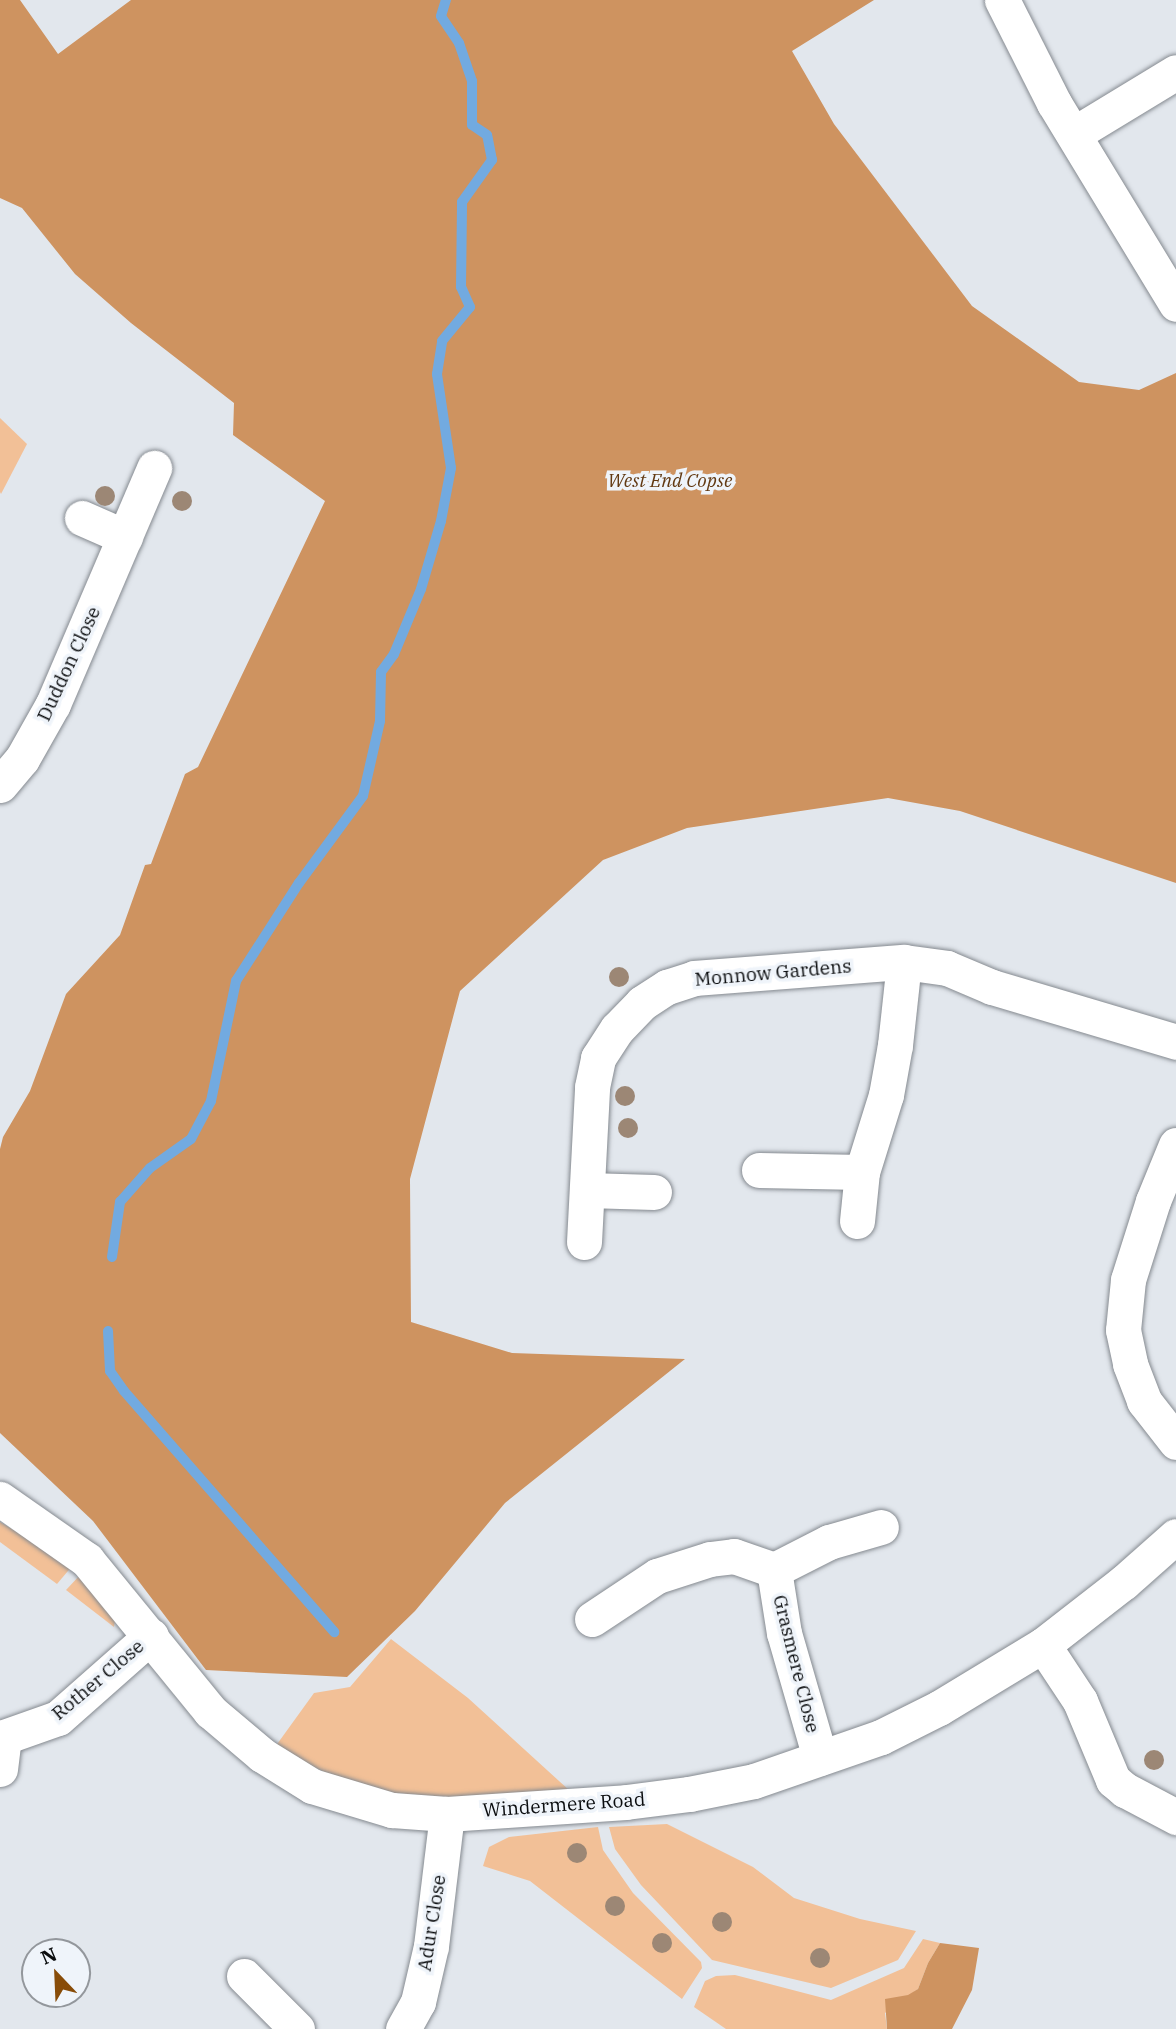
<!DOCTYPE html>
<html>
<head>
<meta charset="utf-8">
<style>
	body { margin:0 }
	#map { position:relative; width:1176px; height:2029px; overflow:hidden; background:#e2e7ed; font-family:"IBM Plex Serif",serif }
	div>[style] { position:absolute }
	.green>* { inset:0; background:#f2c097 }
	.forest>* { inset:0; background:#ce9360 }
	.stream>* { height:10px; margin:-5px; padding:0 5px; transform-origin:5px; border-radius:5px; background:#72aae0 }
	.roads { filter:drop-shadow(0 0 2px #858a90) drop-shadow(0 0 2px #858a90) }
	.minor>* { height:35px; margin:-17.5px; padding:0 17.5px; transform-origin:17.5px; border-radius:17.5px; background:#fff }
	.trees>* { width:20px; height:20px; margin:-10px; border-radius:50%; background:#9c8775 }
	span { translate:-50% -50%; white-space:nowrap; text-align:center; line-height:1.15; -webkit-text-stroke:7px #eff4fa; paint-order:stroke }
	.park-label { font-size:19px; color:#623912; font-style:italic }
	.street-label { font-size:19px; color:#0a0c0e }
	.north { position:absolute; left:21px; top:1938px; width:70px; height:70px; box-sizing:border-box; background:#eff4fa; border:2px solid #93979c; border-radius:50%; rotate:337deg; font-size:19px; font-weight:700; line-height:28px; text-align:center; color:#0a0c0e }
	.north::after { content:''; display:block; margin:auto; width:24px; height:32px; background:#884c08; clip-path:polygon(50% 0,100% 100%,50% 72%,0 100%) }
</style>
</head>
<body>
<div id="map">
	<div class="green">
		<i style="clip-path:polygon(0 418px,27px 444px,1px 494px,0 492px)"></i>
		<i style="clip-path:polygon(0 1522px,73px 1565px,57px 1584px,0 1542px)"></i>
		<i style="clip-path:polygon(81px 1574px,115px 1620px,114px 1627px,66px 1590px)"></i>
		<i style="clip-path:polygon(391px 1639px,468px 1698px,570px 1791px,453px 1798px,393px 1793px,332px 1776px,275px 1747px,314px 1693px,350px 1687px)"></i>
		<i style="clip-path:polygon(667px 1824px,753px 1867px,794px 1898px,860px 1919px,916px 1931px,898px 1960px,831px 1988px,712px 1960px,641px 1885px,615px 1849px,609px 1827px)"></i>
		<i style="clip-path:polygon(598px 1827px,603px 1850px,633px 1893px,701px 1962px,702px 1968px,682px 1999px,530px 1881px,483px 1866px,489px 1847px,509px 1837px)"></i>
		<i style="clip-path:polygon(923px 1939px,940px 1943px,928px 1963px,918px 1989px,885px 2013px,887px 2029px,726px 2029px,694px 2007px,705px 1981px,716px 1976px,735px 1975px,831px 2000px,904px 1968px)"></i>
	</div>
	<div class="forest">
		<i style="clip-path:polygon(0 0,20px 0,58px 54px,131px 0,874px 0,792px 51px,834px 124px,972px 306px,1079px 382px,1139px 390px,1176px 373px,1176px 883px,960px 811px,888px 798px,687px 828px,603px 860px,460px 991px,410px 1179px,411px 1322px,512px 1353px,685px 1359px,505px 1503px,415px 1611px,347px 1677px,206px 1670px,93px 1521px,0 1433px,0 1149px,3px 1137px,30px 1091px,66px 994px,120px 935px,145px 865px,151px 864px,185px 774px,198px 767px,325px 501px,233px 435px,234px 403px,131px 323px,75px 274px,22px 208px,0 198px)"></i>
		<i style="clip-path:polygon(940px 1943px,979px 1948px,972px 1990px,952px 2029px,887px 2029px,885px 1999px,908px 1995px,918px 1989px,928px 1963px)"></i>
	</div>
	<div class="stream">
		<i style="left:112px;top:1257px;width:56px;rotate:-81.7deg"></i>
		<i style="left:120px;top:1202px;width:45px;rotate:-48.6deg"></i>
		<i style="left:150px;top:1168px;width:50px;rotate:-35.3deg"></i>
		<i style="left:191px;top:1139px;width:43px;rotate:-62.2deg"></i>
		<i style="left:211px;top:1101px;width:123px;rotate:-78.2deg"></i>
		<i style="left:236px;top:981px;width:117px;rotate:-57.3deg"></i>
		<i style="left:299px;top:883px;width:108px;rotate:-53.7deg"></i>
		<i style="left:363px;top:796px;width:77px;rotate:-77.2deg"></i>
		<i style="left:380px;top:721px;width:49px;rotate:-88.8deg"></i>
		<i style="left:381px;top:672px;width:22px;rotate:-54deg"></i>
		<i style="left:394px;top:654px;width:70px;rotate:-67.4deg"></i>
		<i style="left:421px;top:589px;width:71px;rotate:-73.6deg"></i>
		<i style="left:441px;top:521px;width:54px;rotate:-79.3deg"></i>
		<i style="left:451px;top:468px;width:95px;rotate:-98.5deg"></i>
		<i style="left:437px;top:374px;width:33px;rotate:-81deg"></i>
		<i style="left:442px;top:341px;width:44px;rotate:-50.5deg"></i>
		<i style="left:470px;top:307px;width:22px;rotate:-114deg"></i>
		<i style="left:461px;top:287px;width:85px;rotate:-89.3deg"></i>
		<i style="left:462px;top:202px;width:52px;rotate:-54.5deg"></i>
		<i style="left:492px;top:160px;width:25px;rotate:-101deg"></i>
		<i style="left:487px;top:135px;width:18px;rotate:-146deg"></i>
		<i style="left:472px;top:125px;width:44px;rotate:-90deg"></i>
		<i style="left:472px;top:81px;width:40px;rotate:-108.9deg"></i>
		<i style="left:459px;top:43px;width:32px;rotate:-124deg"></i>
		<i style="left:441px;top:16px;width:17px;rotate:-73deg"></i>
		<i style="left:108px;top:1331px;width:40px;rotate:87.1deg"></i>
		<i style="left:110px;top:1371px;width:24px;rotate:55deg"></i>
		<i style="left:124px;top:1391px;width:320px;rotate:48.9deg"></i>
	</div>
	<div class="roads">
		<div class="minor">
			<i style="left:1002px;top:0;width:115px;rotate:63.2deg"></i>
			<i style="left:1054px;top:103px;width:235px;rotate:58.7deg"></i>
			<i style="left:1074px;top:134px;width:119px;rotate:-31.3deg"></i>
			<i style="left:82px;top:518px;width:47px;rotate:23.8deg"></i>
			<i style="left:0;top:785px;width:34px;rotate:-50deg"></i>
			<i style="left:22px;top:759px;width:63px;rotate:-60.6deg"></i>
			<i style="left:53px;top:704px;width:257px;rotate:-66.8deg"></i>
			<i style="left:1176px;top:1145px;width:61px;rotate:112.3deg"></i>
			<i style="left:1153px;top:1201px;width:83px;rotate:107.6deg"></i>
			<i style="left:1128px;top:1280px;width:50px;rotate:95.7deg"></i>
			<i style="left:1123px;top:1330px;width:35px;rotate:78deg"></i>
			<i style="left:1130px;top:1364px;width:40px;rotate:69deg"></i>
			<i style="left:1144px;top:1401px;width:52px;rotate:52deg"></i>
			<i style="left:759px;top:1170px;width:103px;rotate:1.1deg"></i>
			<i style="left:862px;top:1172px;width:81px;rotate:-72.7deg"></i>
			<i style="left:886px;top:1095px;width:51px;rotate:-79.8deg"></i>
			<i style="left:895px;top:1045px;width:83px;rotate:-83.8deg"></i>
			<i style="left:587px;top:1190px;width:67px;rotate:1.7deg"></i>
			<i style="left:857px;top:1221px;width:49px;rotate:-84.2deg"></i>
			<i style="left:584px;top:1242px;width:155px;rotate:-87deg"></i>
			<i style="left:592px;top:1087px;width:30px;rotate:-78deg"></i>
			<i style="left:598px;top:1058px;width:35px;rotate:-57deg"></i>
			<i style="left:617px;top:1029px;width:36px;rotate:-46deg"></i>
			<i style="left:642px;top:1003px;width:30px;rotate:-33deg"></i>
			<i style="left:667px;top:987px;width:28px;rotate:-18deg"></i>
			<i style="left:694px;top:978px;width:211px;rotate:-4.4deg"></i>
			<i style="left:904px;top:962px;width:43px;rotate:7.9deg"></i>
			<i style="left:947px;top:968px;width:49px;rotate:22.9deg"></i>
			<i style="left:992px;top:987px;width:192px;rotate:16.6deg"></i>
			<i style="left:0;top:1499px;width:106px;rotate:35deg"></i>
			<i style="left:87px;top:1560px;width:195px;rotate:50.8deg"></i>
			<i style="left:210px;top:1711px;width:68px;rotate:40.2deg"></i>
			<i style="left:262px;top:1755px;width:59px;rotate:31.8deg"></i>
			<i style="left:312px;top:1786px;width:84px;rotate:16.7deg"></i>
			<i style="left:392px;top:1810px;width:55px;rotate:4.2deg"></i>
			<i style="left:447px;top:1814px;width:179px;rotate:-3.8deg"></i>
			<i style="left:626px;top:1802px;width:64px;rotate:-7.2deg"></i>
			<i style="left:689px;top:1794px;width:66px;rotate:-11.3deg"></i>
			<i style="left:754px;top:1781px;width:134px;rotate:-19.1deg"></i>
			<i style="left:881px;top:1737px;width:65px;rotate:-26.6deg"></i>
			<i style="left:939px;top:1708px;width:122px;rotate:-31.2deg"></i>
			<i style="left:1043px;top:1645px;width:103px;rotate:-37.9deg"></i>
			<i style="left:1124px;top:1582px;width:69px;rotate:-41.5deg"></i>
			<i style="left:774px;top:1570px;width:64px;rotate:81deg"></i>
			<i style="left:784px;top:1633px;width:130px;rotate:73.9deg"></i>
			<i style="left:592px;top:1619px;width:78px;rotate:-33.5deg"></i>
			<i style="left:657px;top:1576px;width:56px;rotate:-17.8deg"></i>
			<i style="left:710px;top:1559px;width:24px;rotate:-7deg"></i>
			<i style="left:734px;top:1556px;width:42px;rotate:19.3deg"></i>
			<i style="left:774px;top:1570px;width:62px;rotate:-27deg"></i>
			<i style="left:829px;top:1542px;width:54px;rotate:-16.1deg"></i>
			<i style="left:1043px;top:1645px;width:67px;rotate:56.5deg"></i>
			<i style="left:1080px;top:1701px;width:86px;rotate:67.3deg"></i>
			<i style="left:1113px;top:1780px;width:16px;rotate:40deg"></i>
			<i style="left:1125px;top:1790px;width:58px;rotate:27.9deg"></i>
			<i style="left:0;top:1769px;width:32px;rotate:-83deg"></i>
			<i style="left:4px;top:1737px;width:57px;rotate:-19.4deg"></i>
			<i style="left:58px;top:1718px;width:124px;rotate:-41.4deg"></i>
			<i style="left:244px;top:1976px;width:75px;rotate:45deg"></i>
			<i style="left:403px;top:2029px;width:31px;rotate:-61deg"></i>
			<i style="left:418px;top:2002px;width:57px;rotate:-76.9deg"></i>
			<i style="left:431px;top:1946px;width:133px;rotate:-83.1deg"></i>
		</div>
	</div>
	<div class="trees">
		<i style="left:105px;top:496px"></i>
		<i style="left:182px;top:501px"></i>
		<i style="left:619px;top:977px"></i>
		<i style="left:625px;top:1096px"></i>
		<i style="left:628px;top:1128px"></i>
		<i style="left:1154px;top:1760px"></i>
		<i style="left:577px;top:1853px"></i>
		<i style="left:615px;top:1906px"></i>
		<i style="left:722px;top:1922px"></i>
		<i style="left:662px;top:1943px"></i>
		<i style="left:820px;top:1958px"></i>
	</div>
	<div class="park-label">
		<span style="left:670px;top:481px">West End Copse</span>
	</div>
	<div class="street-label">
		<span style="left:69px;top:664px;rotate:-65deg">Duddon Close</span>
		<span style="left:773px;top:973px;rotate:-5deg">Monnow Gardens</span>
		<span style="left:796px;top:1664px;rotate:76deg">Grasmere Close</span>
		<span style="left:98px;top:1680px;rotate:-40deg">Rother Close</span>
		<span style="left:564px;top:1805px;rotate:-4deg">Windermere Road</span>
		<span style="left:432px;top:1923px;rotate:-81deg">Adur Close</span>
	</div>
	<div class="north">N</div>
</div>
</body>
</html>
